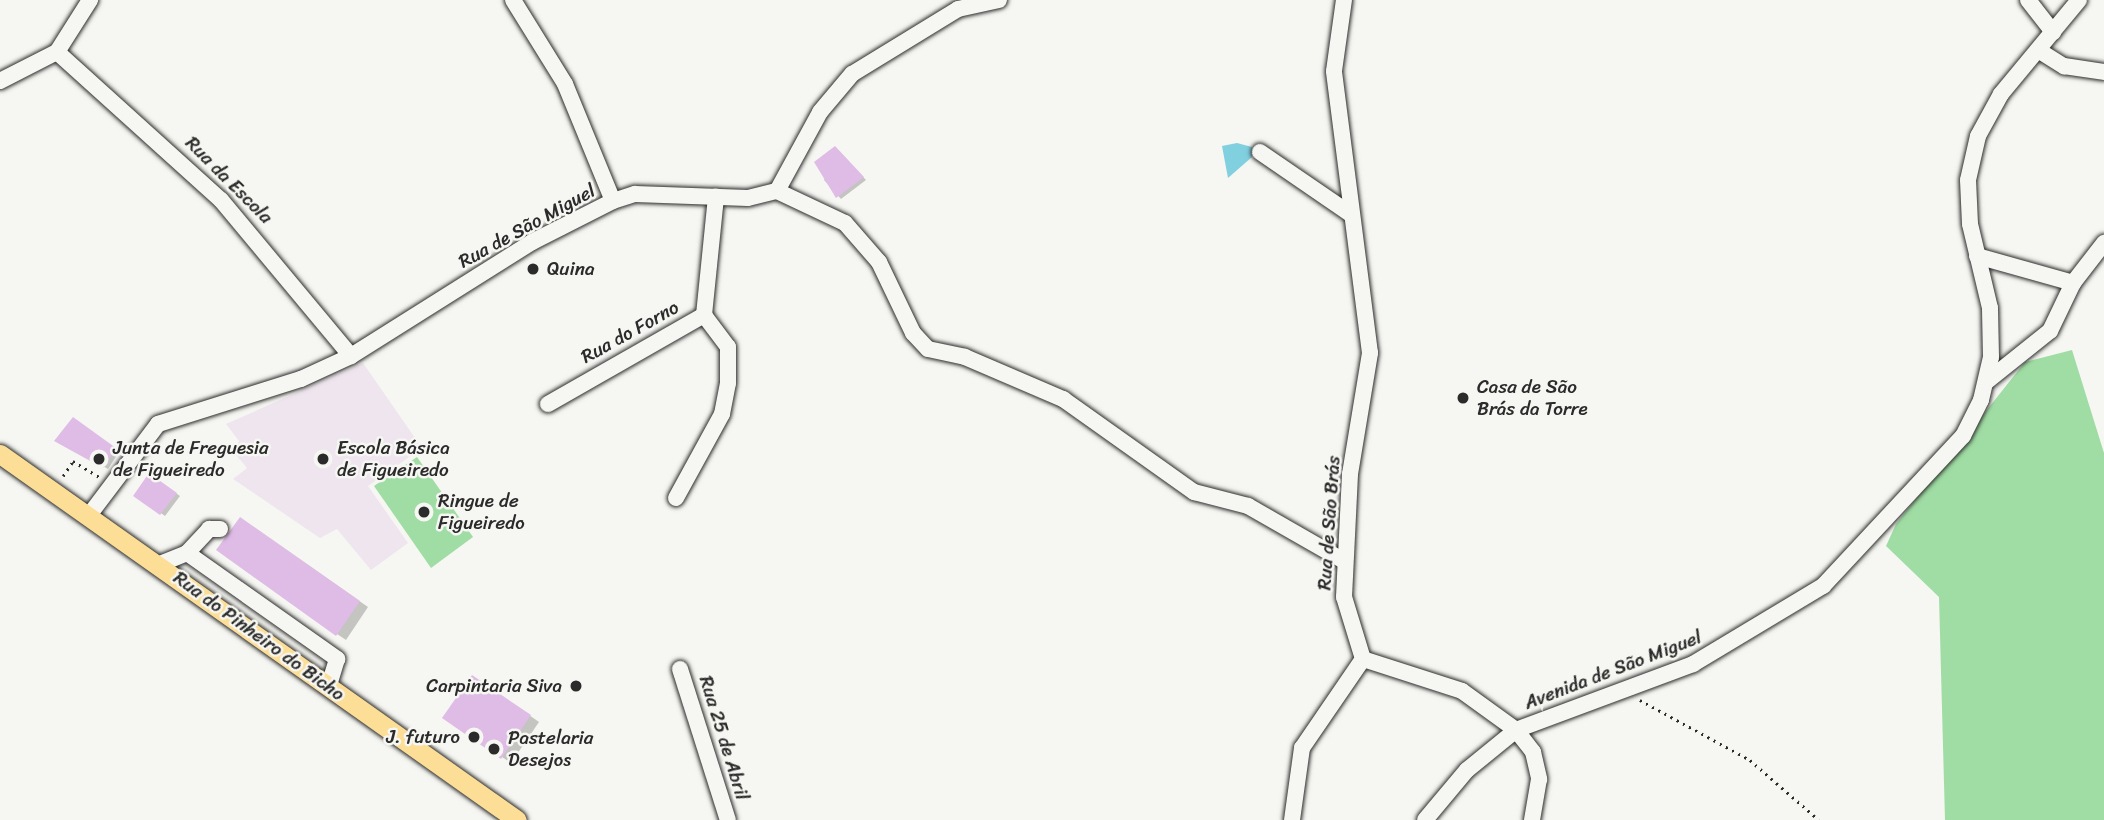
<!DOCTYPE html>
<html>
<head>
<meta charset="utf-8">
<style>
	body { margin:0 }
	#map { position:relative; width:2104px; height:820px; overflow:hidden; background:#f6f6f2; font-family:Sriracha,sans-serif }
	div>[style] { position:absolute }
	.built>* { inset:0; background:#efe5ee }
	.green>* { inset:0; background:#a0dda4 }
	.water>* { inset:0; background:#81d0df }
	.shadow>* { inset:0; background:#0003 }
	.building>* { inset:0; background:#dfbce6 }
	.path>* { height:2.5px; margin-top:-1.25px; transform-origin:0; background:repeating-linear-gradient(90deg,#2b2b2b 0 2px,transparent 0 7px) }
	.roads { filter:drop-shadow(0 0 2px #2b2b2b) drop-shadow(0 0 2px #2b2b2b) }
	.minor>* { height:16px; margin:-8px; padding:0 8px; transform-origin:8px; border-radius:8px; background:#f6f6f2 }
	.major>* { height:19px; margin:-9.5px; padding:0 9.5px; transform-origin:9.5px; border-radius:9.5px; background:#fcde96 }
	.dots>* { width:19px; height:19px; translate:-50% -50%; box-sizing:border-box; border:4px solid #f6f6f2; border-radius:50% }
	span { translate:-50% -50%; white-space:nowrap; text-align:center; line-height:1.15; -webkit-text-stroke:5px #f6f6f2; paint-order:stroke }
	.street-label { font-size:19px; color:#2b2b2b }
	.poi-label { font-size:19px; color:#2b2b2b }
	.left { translate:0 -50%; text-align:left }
	.right { translate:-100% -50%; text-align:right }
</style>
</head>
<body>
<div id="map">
	<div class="built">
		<i style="clip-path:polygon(363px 363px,422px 448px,368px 486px,408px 543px,371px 570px,337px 529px,320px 538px,233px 479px,247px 468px,232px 450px,239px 441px,226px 424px)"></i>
	</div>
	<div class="green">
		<i style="clip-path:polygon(2072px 350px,2104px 453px,2104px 820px,1945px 820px,1939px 597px,1886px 546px,1896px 524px,2025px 362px)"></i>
		<i style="clip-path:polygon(417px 457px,473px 537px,431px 568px,374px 486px)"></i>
	</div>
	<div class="water">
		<i style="clip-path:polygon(1237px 143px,1252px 147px,1252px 157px,1228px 178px,1222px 146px)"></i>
	</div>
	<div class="shadow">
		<i style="clip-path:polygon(839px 151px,866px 180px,841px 199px,824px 180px)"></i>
		<i style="clip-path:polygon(77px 422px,119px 452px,108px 469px,57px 441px)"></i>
		<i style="clip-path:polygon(154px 478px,180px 496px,165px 516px,136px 495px)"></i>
		<i style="clip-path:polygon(249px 524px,368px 607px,346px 640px,337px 634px)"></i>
		<i style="clip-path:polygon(482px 682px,539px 722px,511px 763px,502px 757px)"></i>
	</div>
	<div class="building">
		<i style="clip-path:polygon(835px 146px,864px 177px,836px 198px,814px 162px)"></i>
		<i style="clip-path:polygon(73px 417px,116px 448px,103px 468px,54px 441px)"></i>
		<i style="clip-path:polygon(149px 473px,177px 493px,160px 515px,133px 496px)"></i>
		<i style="clip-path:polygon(240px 517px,360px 601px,336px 636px,216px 550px)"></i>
		<i style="clip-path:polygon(472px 675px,531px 715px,501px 759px,442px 718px)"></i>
	</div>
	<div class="path">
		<i style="left:63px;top:476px;width:18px;rotate:-56deg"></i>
		<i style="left:73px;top:461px;width:31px;rotate:31deg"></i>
		<i style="left:1640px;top:700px;width:125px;rotate:28.6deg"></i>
		<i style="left:1750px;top:760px;width:91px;rotate:41deg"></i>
	</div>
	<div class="roads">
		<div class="minor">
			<i style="left:513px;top:0;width:99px;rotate:58.2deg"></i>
			<i style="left:565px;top:84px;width:126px;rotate:67.7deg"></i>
			<i style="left:2028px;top:0;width:41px;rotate:52deg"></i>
			<i style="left:2038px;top:50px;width:31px;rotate:32deg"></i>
			<i style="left:2064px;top:66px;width:40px;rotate:8.5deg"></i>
			<i style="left:57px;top:52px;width:221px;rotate:42.1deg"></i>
			<i style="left:221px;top:200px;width:203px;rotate:50.2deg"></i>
			<i style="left:0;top:81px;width:64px;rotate:-27deg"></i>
			<i style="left:57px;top:52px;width:62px;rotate:-57.6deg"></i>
			<i style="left:1260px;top:152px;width:108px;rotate:34.4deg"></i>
			<i style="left:777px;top:191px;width:90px;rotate:-61.4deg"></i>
			<i style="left:820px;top:112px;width:50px;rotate:-49.9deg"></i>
			<i style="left:852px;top:74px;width:124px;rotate:-31.5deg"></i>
			<i style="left:958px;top:9px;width:42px;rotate:-12.4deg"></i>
			<i style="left:1977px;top:256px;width:100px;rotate:15.7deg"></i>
			<i style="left:1986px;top:382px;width:82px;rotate:-38.6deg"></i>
			<i style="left:2050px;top:331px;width:53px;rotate:-64.4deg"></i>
			<i style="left:2073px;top:283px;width:51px;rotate:-52.2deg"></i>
			<i style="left:548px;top:404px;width:180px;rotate:-29.7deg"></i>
			<i style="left:704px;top:315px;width:119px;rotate:-84.2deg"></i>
			<i style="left:676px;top:498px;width:96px;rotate:-61.3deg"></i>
			<i style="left:722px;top:414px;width:32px;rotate:-79deg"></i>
			<i style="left:728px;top:383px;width:36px;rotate:-90deg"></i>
			<i style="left:728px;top:347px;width:40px;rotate:-127deg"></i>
			<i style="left:90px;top:514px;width:113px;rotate:-52.9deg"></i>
			<i style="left:158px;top:424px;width:150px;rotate:-17.5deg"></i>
			<i style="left:301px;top:379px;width:55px;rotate:-24.7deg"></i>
			<i style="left:351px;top:356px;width:214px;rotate:-32.2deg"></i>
			<i style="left:532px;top:242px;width:91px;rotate:-26.8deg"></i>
			<i style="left:613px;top:201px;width:23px;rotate:-18deg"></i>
			<i style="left:635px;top:194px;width:113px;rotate:2deg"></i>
			<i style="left:748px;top:198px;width:30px;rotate:-14deg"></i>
			<i style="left:777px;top:191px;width:75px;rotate:25.2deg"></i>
			<i style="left:845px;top:223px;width:52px;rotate:48.9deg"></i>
			<i style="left:879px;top:262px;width:79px;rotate:64.4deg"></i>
			<i style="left:913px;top:333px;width:22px;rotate:47deg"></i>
			<i style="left:928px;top:349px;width:38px;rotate:12deg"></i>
			<i style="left:965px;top:357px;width:107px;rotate:23.2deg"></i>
			<i style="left:1063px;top:399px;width:161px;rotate:35.4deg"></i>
			<i style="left:1194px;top:492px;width:56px;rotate:14.5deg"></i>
			<i style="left:1248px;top:506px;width:111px;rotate:29.8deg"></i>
			<i style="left:187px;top:553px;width:33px;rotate:-47deg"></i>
			<i style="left:209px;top:529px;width:11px"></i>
			<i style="left:160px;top:564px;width:29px;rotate:-22deg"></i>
			<i style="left:187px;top:553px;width:184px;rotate:35.2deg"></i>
			<i style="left:337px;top:659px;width:27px;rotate:107deg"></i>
			<i style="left:1363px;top:659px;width:104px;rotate:17.9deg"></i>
			<i style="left:1462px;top:691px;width:67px;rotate:35.8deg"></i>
			<i style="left:1516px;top:730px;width:28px;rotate:52deg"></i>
			<i style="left:1533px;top:752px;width:28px;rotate:77deg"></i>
			<i style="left:1539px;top:779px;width:42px;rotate:99.7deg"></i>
			<i style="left:680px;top:669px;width:158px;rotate:72.4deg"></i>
			<i style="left:1292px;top:820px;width:73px;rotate:-82.1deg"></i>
			<i style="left:1302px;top:748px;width:108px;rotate:-55.6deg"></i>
			<i style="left:1363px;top:659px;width:65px;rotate:-107deg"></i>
			<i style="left:1344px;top:597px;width:123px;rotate:-87.2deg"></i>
			<i style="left:1350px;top:474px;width:123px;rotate:-80.6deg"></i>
			<i style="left:1370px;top:353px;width:284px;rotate:-97.3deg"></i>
			<i style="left:1334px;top:71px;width:72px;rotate:-82deg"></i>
			<i style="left:1425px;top:820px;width:65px;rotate:-50deg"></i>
			<i style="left:1467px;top:770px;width:63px;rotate:-39.2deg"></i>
			<i style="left:1516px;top:730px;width:189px;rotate:-20.4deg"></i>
			<i style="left:1693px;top:664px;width:152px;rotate:-31deg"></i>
			<i style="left:1823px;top:586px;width:205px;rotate:-47deg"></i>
			<i style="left:1963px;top:436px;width:40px;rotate:-63.4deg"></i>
			<i style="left:1981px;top:400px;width:44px;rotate:-76.9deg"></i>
			<i style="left:1991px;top:357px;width:49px;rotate:-91.2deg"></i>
			<i style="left:1990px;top:308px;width:86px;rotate:-103.4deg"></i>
			<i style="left:1970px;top:224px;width:44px;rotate:-92.6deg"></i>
			<i style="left:1968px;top:180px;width:45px;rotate:-77.2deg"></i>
			<i style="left:1978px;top:136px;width:48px;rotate:-61.3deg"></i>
			<i style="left:2001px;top:94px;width:122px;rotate:-50.3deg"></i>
		</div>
		<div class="major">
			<i style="left:0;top:454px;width:633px;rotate:35.3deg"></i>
		</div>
	</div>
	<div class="dots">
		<i style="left:533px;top:269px;background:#2b2b2b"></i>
		<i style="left:1463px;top:398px;background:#2b2b2b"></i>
		<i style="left:99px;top:459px;background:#2b2b2b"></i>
		<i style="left:323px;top:459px;background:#2b2b2b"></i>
		<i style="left:424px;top:512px;background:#2b2b2b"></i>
		<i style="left:576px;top:686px;background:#2b2b2b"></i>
		<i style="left:474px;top:737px;background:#2b2b2b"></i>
		<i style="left:494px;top:749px;background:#2b2b2b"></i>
	</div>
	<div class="street-label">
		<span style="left:229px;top:180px;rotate:45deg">Rua da Escola</span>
		<span style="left:527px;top:226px;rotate:-29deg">Rua de São Miguel</span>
		<span style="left:630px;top:332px;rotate:-29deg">Rua do Forno</span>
		<span style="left:1329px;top:523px;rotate:-86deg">Rua de São Brás</span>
		<span style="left:259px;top:636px;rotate:36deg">Rua do Pinheiro do Bicho</span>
		<span style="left:1613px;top:670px;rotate:-21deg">Avenida de São Miguel</span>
		<span style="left:724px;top:738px;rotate:73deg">Rua 25 de Abril</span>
	</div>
	<div class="poi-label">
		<span class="left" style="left:547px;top:269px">Quina</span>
		<span class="left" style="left:1477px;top:398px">Casa de São<br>Brás da Torre</span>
		<span class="left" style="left:113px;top:459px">Junta de Freguesia<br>de Figueiredo</span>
		<span class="left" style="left:337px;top:459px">Escola Básica<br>de Figueiredo</span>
		<span class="left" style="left:438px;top:512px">Ringue de<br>Figueiredo</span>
		<span class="right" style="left:562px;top:686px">Carpintaria Siva</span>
		<span class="right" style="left:460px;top:737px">J. futuro</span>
		<span class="left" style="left:508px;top:749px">Pastelaria<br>Desejos</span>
	</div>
</div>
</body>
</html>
